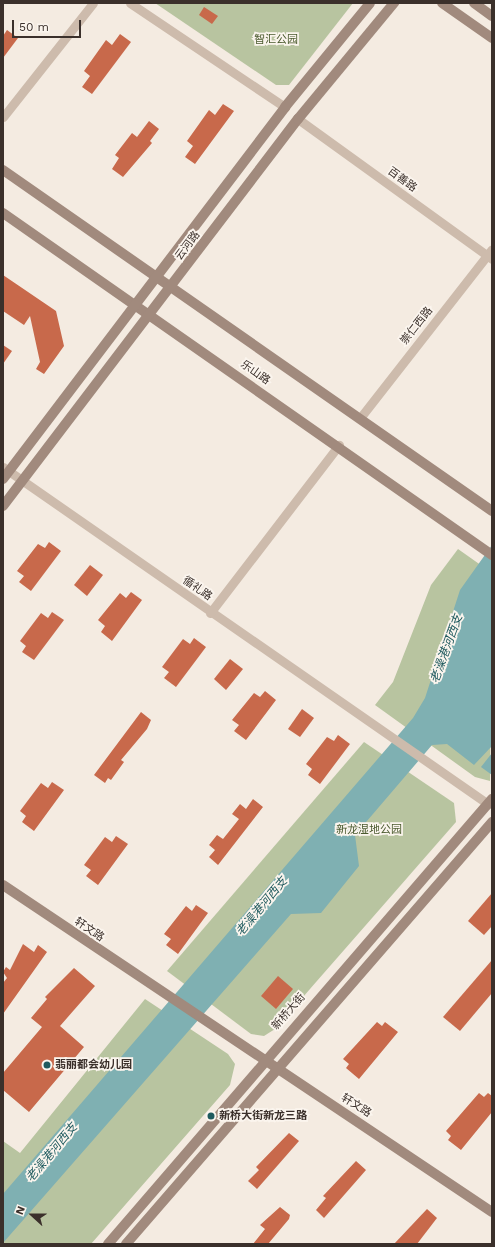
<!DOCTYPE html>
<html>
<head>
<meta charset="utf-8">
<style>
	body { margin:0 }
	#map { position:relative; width:495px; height:1247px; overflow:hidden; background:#f4ebe1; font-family:"Work Sans","Noto Sans SC",sans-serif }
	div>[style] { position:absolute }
	.green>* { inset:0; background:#b8c4a0 }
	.water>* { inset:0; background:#7fb0b2 }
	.building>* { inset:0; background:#c8694b }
	.street>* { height:9px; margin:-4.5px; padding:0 4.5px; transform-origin:4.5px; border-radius:4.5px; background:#cdbbac }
	.secondary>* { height:10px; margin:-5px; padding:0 5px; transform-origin:5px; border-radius:5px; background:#a18a7d }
	.dots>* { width:11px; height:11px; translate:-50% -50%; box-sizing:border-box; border:2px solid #fbf5ee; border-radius:50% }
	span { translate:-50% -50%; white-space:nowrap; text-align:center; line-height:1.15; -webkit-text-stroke:3.5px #fbf5ee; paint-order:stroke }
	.park-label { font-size:11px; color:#4a5a2e }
	.street-label { font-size:11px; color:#3b302b }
	.poi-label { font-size:11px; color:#3b302b; font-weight:700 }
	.left { translate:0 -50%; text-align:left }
	.water-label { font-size:12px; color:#1f5a5e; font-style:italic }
	.frame { position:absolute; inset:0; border:4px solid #3b302b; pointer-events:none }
	.north { position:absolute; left:12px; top:1195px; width:40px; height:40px; -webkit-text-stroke:3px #fbf5ee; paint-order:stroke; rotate:291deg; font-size:11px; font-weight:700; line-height:16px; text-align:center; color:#3b302b }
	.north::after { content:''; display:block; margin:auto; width:14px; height:18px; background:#3b302b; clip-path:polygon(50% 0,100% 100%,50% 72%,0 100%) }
	.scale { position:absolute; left:12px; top:20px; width:69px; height:18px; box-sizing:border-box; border:2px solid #3b302b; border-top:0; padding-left:5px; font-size:12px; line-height:14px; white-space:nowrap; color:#3b302b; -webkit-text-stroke:3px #fbf5ee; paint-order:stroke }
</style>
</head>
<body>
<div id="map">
	<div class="green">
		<i style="clip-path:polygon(155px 3px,353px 3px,289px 85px,276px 85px)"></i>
		<i style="clip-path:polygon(458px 549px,492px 573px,490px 781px,475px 777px,375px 705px,393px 682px,431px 585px)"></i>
		<i style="clip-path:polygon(364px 742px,454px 803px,456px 822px,275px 1029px,264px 1036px,251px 1034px,167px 971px)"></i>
		<i style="clip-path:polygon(145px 999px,228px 1054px,235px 1064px,230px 1085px,91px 1244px,3px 1244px,3px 1141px,20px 1153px)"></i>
	</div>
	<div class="water">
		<i style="clip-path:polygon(492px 545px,492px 746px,474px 765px,447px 744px,432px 745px,355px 835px,359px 866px,321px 913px,291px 914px,3px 1243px,3px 1194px,413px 718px,425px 698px,460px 590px)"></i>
		<i style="clip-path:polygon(492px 753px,492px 775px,481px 767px)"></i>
	</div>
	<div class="building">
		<i style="clip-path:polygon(204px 7px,218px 16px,212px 24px,199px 15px)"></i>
		<i style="clip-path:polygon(7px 30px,18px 38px,3px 58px,3px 36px)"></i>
		<i style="clip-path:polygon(120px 34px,131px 42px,92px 94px,82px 87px,90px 76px,84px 71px,106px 40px,112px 45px)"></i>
		<i style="clip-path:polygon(223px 104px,234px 111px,195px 164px,185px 157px,193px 146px,187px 141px,209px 110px,215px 115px)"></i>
		<i style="clip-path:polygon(149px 121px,159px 129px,150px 141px,152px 143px,123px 177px,112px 169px,119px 158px,115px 155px,132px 133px,137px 137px)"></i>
		<i style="clip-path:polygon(3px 275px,56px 311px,64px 346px,44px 374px,36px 369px,40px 362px,30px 316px,24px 325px,3px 311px)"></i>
		<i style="clip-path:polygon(3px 345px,12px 351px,3px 364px)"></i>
		<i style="clip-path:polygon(49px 542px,61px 551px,31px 591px,19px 582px,24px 576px,17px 571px,38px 544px,45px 548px)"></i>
		<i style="clip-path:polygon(90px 565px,103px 575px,87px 596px,74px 585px)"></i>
		<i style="clip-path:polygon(131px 592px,142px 600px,112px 641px,101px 632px,105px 626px,98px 620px,120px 593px,126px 598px)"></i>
		<i style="clip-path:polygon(52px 612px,64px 620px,34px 660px,22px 652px,26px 646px,20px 641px,41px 613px,48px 618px)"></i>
		<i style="clip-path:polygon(194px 638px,206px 647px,176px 687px,164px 678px,169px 672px,162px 667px,183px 639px,190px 644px)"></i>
		<i style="clip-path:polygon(230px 659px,243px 669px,226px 690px,214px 679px)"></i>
		<i style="clip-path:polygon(265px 691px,276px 700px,246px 740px,234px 731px,239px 725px,232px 720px,254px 693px,260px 697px)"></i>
		<i style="clip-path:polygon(302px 709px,314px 718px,300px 737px,288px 729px)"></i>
		<i style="clip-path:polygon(141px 712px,151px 720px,147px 729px,121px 760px,124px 762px,111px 780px,108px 778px,105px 783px,94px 775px)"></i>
		<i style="clip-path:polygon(338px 735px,350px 744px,320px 784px,308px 775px,312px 769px,306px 764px,327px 737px,334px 741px)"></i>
		<i style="clip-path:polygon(52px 782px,64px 790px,34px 831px,22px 822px,26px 816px,20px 811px,41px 783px,48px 788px)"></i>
		<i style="clip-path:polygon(253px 799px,263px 807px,218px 865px,209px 857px,215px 850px,209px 845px,217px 835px,223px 839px,239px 819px,232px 814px,240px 804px,246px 809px)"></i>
		<i style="clip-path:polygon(116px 836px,128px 844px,98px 885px,86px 876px,91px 870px,84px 865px,105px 837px,112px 842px)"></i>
		<i style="clip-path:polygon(492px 893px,492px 926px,484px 935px,468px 921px)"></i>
		<i style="clip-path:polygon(196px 905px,208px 913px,178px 954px,166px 945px,171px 939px,164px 934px,186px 906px,192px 911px)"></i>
		<i style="clip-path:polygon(23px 944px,34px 952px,38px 945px,47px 952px,3px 1014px,3px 983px,7px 978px,3px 972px,6px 967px,10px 970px)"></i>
		<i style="clip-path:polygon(492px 960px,492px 993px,460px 1031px,443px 1017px)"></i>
		<i style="clip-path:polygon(74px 968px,95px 986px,60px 1026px,84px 1047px,29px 1112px,3px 1090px,3px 1073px,42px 1027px,31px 1018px,47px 999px,45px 997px)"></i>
		<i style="clip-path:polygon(278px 976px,293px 989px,276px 1009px,261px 996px)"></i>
		<i style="clip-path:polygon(377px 1022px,382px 1026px,385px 1022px,398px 1032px,359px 1079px,346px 1068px,349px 1064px,343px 1059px)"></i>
		<i style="clip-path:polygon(479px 1093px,484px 1097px,488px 1093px,492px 1096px,492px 1112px,461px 1150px,448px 1140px,451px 1136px,446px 1131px)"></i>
		<i style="clip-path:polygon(289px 1133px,299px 1141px,257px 1189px,248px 1181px,259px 1170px,256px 1167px)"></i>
		<i style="clip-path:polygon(356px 1161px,366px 1170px,324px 1218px,316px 1210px,326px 1198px,323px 1196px)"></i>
		<i style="clip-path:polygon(280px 1207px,290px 1215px,289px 1219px,268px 1244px,253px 1244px,265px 1229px,260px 1225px)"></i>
		<i style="clip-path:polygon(427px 1209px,437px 1218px,417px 1244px,394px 1244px)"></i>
	</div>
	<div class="street">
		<i style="left:130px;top:3px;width:187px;rotate:33.9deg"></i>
		<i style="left:3px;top:117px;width:145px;rotate:-51.7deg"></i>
		<i style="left:298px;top:119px;width:239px;rotate:35.8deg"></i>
		<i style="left:360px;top:418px;width:214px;rotate:-52deg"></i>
		<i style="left:3px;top:467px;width:591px;rotate:34.79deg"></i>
		<i style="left:210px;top:613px;width:212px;rotate:-52.5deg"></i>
	</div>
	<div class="secondary">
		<i style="left:442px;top:3px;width:61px;rotate:35deg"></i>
		<i style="left:474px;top:3px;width:22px;rotate:36deg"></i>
		<i style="left:3px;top:170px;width:596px;rotate:34.89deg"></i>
		<i style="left:3px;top:213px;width:597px;rotate:34.97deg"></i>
		<i style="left:3px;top:479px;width:467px;rotate:-52.8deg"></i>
		<i style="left:285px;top:107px;width:134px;rotate:-50.7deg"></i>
		<i style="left:3px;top:506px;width:487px;rotate:-52.7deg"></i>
		<i style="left:298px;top:119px;width:151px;rotate:-50.4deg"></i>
		<i style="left:3px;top:885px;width:588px;rotate:33.77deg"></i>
		<i style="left:108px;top:1244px;width:588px;rotate:-49.21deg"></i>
		<i style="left:126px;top:1244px;width:559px;rotate:-49.06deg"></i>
	</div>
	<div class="dots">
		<i style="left:47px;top:1065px;background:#1f5a5e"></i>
		<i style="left:211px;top:1116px;background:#1f5a5e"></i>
	</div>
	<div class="park-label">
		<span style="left:276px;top:40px">智汇公园</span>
		<span style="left:369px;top:830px">新龙湿地公园</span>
	</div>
	<div class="street-label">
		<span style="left:402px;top:180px;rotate:36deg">百善路</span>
		<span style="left:188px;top:246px;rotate:-53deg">云河路</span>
		<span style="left:417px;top:326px;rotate:-52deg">崇仁西路</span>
		<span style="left:255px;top:373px;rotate:35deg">乐山路</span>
		<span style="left:197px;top:589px;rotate:35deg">循礼路</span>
		<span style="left:89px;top:930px;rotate:34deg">轩文路</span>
		<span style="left:289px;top:1012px;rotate:-49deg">新桥大街</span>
		<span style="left:356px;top:1106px;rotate:32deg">轩文路</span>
	</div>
	<div class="poi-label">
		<span class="left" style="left:55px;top:1065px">翡丽都会幼儿园</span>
		<span class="left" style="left:219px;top:1116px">新桥大街新龙三路</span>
	</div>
	<div class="water-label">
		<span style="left:447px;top:649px;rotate:-70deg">老澡港河西支</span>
		<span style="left:262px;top:907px;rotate:-50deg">老澡港河西支</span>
		<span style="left:52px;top:1153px;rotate:-50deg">老澡港河西支</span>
	</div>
	<div class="frame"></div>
	<div class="north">N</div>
	<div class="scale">50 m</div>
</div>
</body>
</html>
